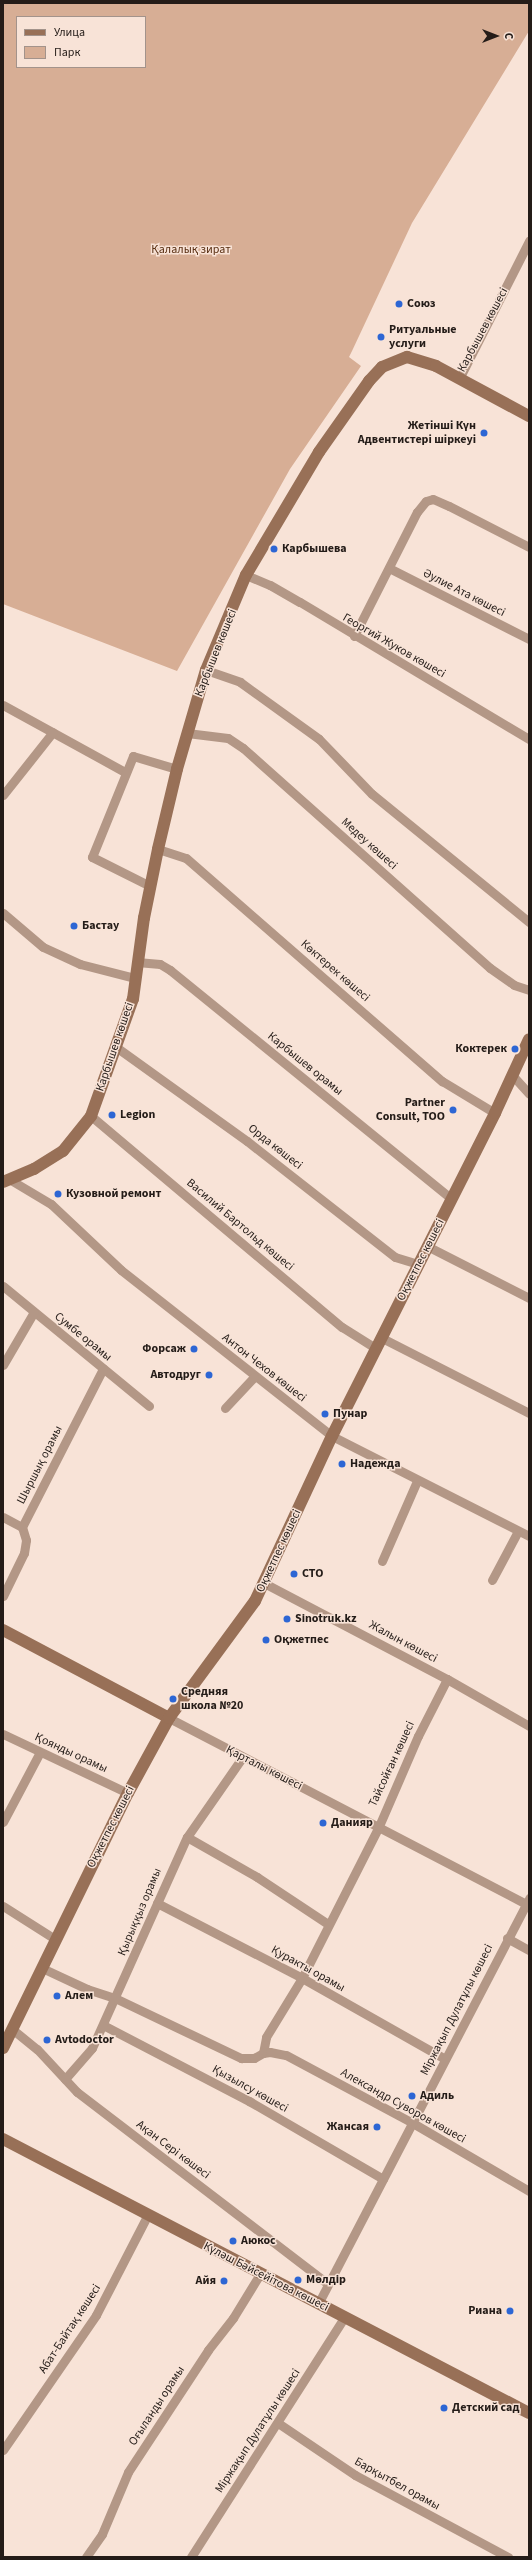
<!DOCTYPE html>
<html>
<head>
<meta charset="utf-8">
<style>
	body { margin:0 }
	#map { position:relative; width:532px; height:2560px; overflow:hidden; background:#f8e3d7; font-family:"Source Sans 3",sans-serif }
	div>[style] { position:absolute }
	.green>* { inset:0; background:#d7ae95 }
	.street>* { height:9px; margin:-4.5px; padding:0 4.5px; transform-origin:4.5px; border-radius:4.5px; background:#b39786 }
	.secondary>* { height:12px; margin:-6px; padding:0 6px; transform-origin:6px; border-radius:6px; background:#987057 }
	.dots>* { width:11px; height:11px; translate:-50% -50%; box-sizing:border-box; border:2px solid #f8e3d7; border-radius:50% }
	span { translate:-50% -50%; white-space:nowrap; text-align:center; line-height:1.15; -webkit-text-stroke:3px #f8e3d7; paint-order:stroke }
	.park-label { font-size:12px; color:#582e11 }
	.poi-label { font-size:12px; color:#241c18; font-weight:700 }
	.left { translate:0 -50%; text-align:left }
	.right { translate:-100% -50%; text-align:right }
	.street-label { font-size:12px; color:#241c18 }
	.frame { position:absolute; inset:0; border:4px solid #241c18; pointer-events:none }
	.legend { position:absolute; left:16px; top:16px; width:130px; height:52px; box-sizing:border-box; background:#f8e3d7; border:1px solid #a3938b; margin:0; padding:5px 7px; list-style:none; font-size:12px; color:#241c18 }
	.legend li { display:flex; align-items:center; gap:8px; height:20px }
	.legend b { width:20px; border:1px solid #a3938b }
	.north { position:absolute; left:476px; top:16px; width:40px; height:40px; -webkit-text-stroke:3px #f8e3d7; paint-order:stroke; rotate:90deg; font-size:11px; font-weight:700; line-height:16px; text-align:center; color:#241c18 }
	.north::after { content:''; display:block; margin:auto; width:14px; height:18px; background:#241c18; clip-path:polygon(50% 0,100% 100%,50% 72%,0 100%) }
</style>
</head>
<body>
<div id="map">
	<div class="green">
		<i style="clip-path:polygon(evenodd,3px 3px,529px 3px,529px 31px,412px 223px,352px 351px,349px 357px,361px 366px,290px 469px,177px 671px,3px 604px,3px 3px,17px 17px,145px 17px,145px 67px,17px 67px,17px 17px)"></i>
	</div>
	<div class="street">
		<i style="left:460px;top:377px;width:153px;rotate:-63.1deg"></i>
		<i style="left:389px;top:568px;width:157px;rotate:26.9deg"></i>
		<i style="left:246px;top:575px;width:26px;rotate:23deg"></i>
		<i style="left:270px;top:585px;width:34px;rotate:30deg"></i>
		<i style="left:300px;top:602px;width:267px;rotate:30.9deg"></i>
		<i style="left:354px;top:636px;width:139px;rotate:-63.1deg"></i>
		<i style="left:417px;top:512px;width:14px;rotate:-51deg"></i>
		<i style="left:426px;top:501px;width:7px;rotate:-16deg"></i>
		<i style="left:433px;top:499px;width:17px;rotate:24deg"></i>
		<i style="left:449px;top:506px;width:90px;rotate:27.1deg"></i>
		<i style="left:206px;top:670px;width:36px;rotate:19deg"></i>
		<i style="left:240px;top:682px;width:97px;rotate:35.8deg"></i>
		<i style="left:319px;top:739px;width:76px;rotate:46.1deg"></i>
		<i style="left:372px;top:794px;width:203px;rotate:39.2deg"></i>
		<i style="left:3px;top:705px;width:139px;rotate:28.8deg"></i>
		<i style="left:187px;top:733px;width:41px;rotate:7deg"></i>
		<i style="left:228px;top:738px;width:18px;rotate:34deg"></i>
		<i style="left:243px;top:748px;width:331px;rotate:41.7deg"></i>
		<i style="left:490px;top:968px;width:29px;rotate:35deg"></i>
		<i style="left:514px;top:985px;width:16px;rotate:18deg"></i>
		<i style="left:3px;top:795px;width:80px;rotate:-51.6deg"></i>
		<i style="left:158px;top:849px;width:29px;rotate:18deg"></i>
		<i style="left:186px;top:858px;width:340px;rotate:41.1deg"></i>
		<i style="left:442px;top:1081px;width:62px;rotate:31.1deg"></i>
		<i style="left:150px;top:886px;width:65px;rotate:-153.4deg"></i>
		<i style="left:92px;top:857px;width:109px;rotate:-67.9deg"></i>
		<i style="left:133px;top:756px;width:46px;rotate:16.5deg"></i>
		<i style="left:3px;top:913px;width:52px;rotate:40.4deg"></i>
		<i style="left:43px;top:947px;width:41px;rotate:24.7deg"></i>
		<i style="left:80px;top:964px;width:57px;rotate:14.3deg"></i>
		<i style="left:137px;top:962px;width:23px;rotate:5deg"></i>
		<i style="left:160px;top:964px;width:12px;rotate:31deg"></i>
		<i style="left:170px;top:970px;width:363px;rotate:39.1deg"></i>
		<i style="left:116px;top:1047px;width:161px;rotate:35.7deg"></i>
		<i style="left:247px;top:1141px;width:188px;rotate:38.1deg"></i>
		<i style="left:395px;top:1257px;width:24px;rotate:17deg"></i>
		<i style="left:513px;top:1076px;width:24px;rotate:48deg"></i>
		<i style="left:91px;top:1116px;width:328px;rotate:40.1deg"></i>
		<i style="left:342px;top:1327px;width:41px;rotate:32.2deg"></i>
		<i style="left:9px;top:1179px;width:49px;rotate:30.8deg"></i>
		<i style="left:51px;top:1204px;width:96px;rotate:43.3deg"></i>
		<i style="left:121px;top:1270px;width:268px;rotate:38.2deg"></i>
		<i style="left:332px;top:1436px;width:221px;rotate:26.9deg"></i>
		<i style="left:427px;top:1246px;width:114px;rotate:27deg"></i>
		<i style="left:3px;top:1286px;width:189px;rotate:39.4deg"></i>
		<i style="left:382px;top:1338px;width:165px;rotate:27deg"></i>
		<i style="left:3px;top:1365px;width:61px;rotate:-59.7deg"></i>
		<i style="left:225px;top:1408px;width:42px;rotate:-46.9deg"></i>
		<i style="left:3px;top:1517px;width:21px;rotate:28deg"></i>
		<i style="left:382px;top:1561px;width:87px;rotate:-66.4deg"></i>
		<i style="left:492px;top:1580px;width:55px;rotate:-62deg"></i>
		<i style="left:264px;top:1583px;width:207px;rotate:27.7deg"></i>
		<i style="left:447px;top:1679px;width:95px;rotate:29.8deg"></i>
		<i style="left:3px;top:1596px;width:48px;rotate:-64deg"></i>
		<i style="left:24px;top:1553px;width:13px;rotate:-81deg"></i>
		<i style="left:26px;top:1540px;width:14px;rotate:-107deg"></i>
		<i style="left:22px;top:1527px;width:178px;rotate:-62.9deg"></i>
		<i style="left:169px;top:1718px;width:401px;rotate:27.5deg"></i>
		<i style="left:3px;top:1734px;width:138px;rotate:25.3deg"></i>
		<i style="left:3px;top:1822px;width:79px;rotate:-62.1deg"></i>
		<i style="left:187px;top:1837px;width:81px;rotate:29.7deg"></i>
		<i style="left:257px;top:1877px;width:85px;rotate:33.5deg"></i>
		<i style="left:157px;top:1903px;width:163px;rotate:27.3deg"></i>
		<i style="left:302px;top:1978px;width:164px;rotate:29.5deg"></i>
		<i style="left:3px;top:1906px;width:62px;rotate:32.4deg"></i>
		<i style="left:507px;top:1938px;width:25px;rotate:29deg"></i>
		<i style="left:42px;top:1968px;width:50px;rotate:25deg"></i>
		<i style="left:87px;top:1989px;width:29px;rotate:18deg"></i>
		<i style="left:115px;top:1998px;width:140px;rotate:25.5deg"></i>
		<i style="left:241px;top:2058px;width:13px"></i>
		<i style="left:254px;top:2058px;width:10px;rotate:-29deg"></i>
		<i style="left:263px;top:2053px;width:16px;rotate:-79deg"></i>
		<i style="left:266px;top:2037px;width:69px;rotate:-58.6deg"></i>
		<i style="left:302px;top:1978px;width:170px;rotate:-63.1deg"></i>
		<i style="left:379px;top:1826px;width:98px;rotate:-66.6deg"></i>
		<i style="left:418px;top:1736px;width:64px;rotate:-63deg"></i>
		<i style="left:103px;top:2025px;width:165px;rotate:27.5deg"></i>
		<i style="left:249px;top:2101px;width:155px;rotate:30.2deg"></i>
		<i style="left:12px;top:2029px;width:32px;rotate:39deg"></i>
		<i style="left:37px;top:2049px;width:59px;rotate:47.1deg"></i>
		<i style="left:77px;top:2092px;width:315px;rotate:37.4deg"></i>
		<i style="left:263px;top:2053px;width:7px;rotate:-8deg"></i>
		<i style="left:270px;top:2052px;width:16px;rotate:11deg"></i>
		<i style="left:286px;top:2055px;width:142px;rotate:28.2deg"></i>
		<i style="left:411px;top:2122px;width:137px;rotate:30.3deg"></i>
		<i style="left:65px;top:2079px;width:41px;rotate:-48.9deg"></i>
		<i style="left:92px;top:2048px;width:231px;rotate:-65.8deg"></i>
		<i style="left:187px;top:1837px;width:96px;rotate:-55.2deg"></i>
		<i style="left:318px;top:2304px;width:458px;rotate:-62.5deg"></i>
		<i style="left:278px;top:2423px;width:93px;rotate:34deg"></i>
		<i style="left:355px;top:2475px;width:174px;rotate:28.2deg"></i>
		<i style="left:3px;top:2450px;width:164px;rotate:-55.4deg"></i>
		<i style="left:96px;top:2315px;width:111px;rotate:-62.7deg"></i>
		<i style="left:86px;top:2557px;width:28px;rotate:-55deg"></i>
		<i style="left:102px;top:2534px;width:67px;rotate:-67.2deg"></i>
		<i style="left:128px;top:2472px;width:146px;rotate:-56.7deg"></i>
		<i style="left:208px;top:2350px;width:41px;rotate:-52deg"></i>
		<i style="left:233px;top:2318px;width:52px;rotate:-58.5deg"></i>
		<i style="left:191px;top:2557px;width:284px;rotate:-57.4deg"></i>
	</div>
	<div class="secondary">
		<i style="left:3px;top:1182px;width:34px;rotate:-23deg"></i>
		<i style="left:34px;top:1169px;width:34px;rotate:-32deg"></i>
		<i style="left:63px;top:1151px;width:45px;rotate:-51.3deg"></i>
		<i style="left:91px;top:1116px;width:124px;rotate:-70.3deg"></i>
		<i style="left:133px;top:999px;width:82px;rotate:-82.3deg"></i>
		<i style="left:144px;top:918px;width:70px;rotate:-78.5deg"></i>
		<i style="left:158px;top:849px;width:82px;rotate:-76.6deg"></i>
		<i style="left:177px;top:769px;width:103px;rotate:-73.7deg"></i>
		<i style="left:206px;top:670px;width:103px;rotate:-67.2deg"></i>
		<i style="left:246px;top:575px;width:143px;rotate:-59.3deg"></i>
		<i style="left:319px;top:452px;width:87px;rotate:-54.8deg"></i>
		<i style="left:369px;top:381px;width:19px;rotate:-47deg"></i>
		<i style="left:382px;top:367px;width:27px;rotate:-22deg"></i>
		<i style="left:407px;top:357px;width:30px;rotate:17deg"></i>
		<i style="left:436px;top:366px;width:106px;rotate:28.3deg"></i>
		<i style="left:3px;top:1630px;width:188px;rotate:27.9deg"></i>
		<i style="left:3px;top:2048px;width:284px;rotate:-63.9deg"></i>
		<i style="left:128px;top:1793px;width:85px;rotate:-61.3deg"></i>
		<i style="left:169px;top:1718px;width:145px;rotate:-53.7deg"></i>
		<i style="left:255px;top:1601px;width:182px;rotate:-65deg"></i>
		<i style="left:332px;top:1436px;width:362px;rotate:-63.2deg"></i>
		<i style="left:495px;top:1113px;width:81px;rotate:-65.3deg"></i>
		<i style="left:3px;top:2139px;width:593px;rotate:27.52deg"></i>
	</div>
	<div class="dots">
		<i style="left:399px;top:304px;background:#2d66d4"></i>
		<i style="left:381px;top:337px;background:#2d66d4"></i>
		<i style="left:484px;top:433px;background:#2d66d4"></i>
		<i style="left:274px;top:549px;background:#2d66d4"></i>
		<i style="left:74px;top:926px;background:#2d66d4"></i>
		<i style="left:515px;top:1049px;background:#2d66d4"></i>
		<i style="left:453px;top:1110px;background:#2d66d4"></i>
		<i style="left:112px;top:1115px;background:#2d66d4"></i>
		<i style="left:58px;top:1194px;background:#2d66d4"></i>
		<i style="left:194px;top:1349px;background:#2d66d4"></i>
		<i style="left:209px;top:1375px;background:#2d66d4"></i>
		<i style="left:325px;top:1414px;background:#2d66d4"></i>
		<i style="left:342px;top:1464px;background:#2d66d4"></i>
		<i style="left:294px;top:1574px;background:#2d66d4"></i>
		<i style="left:287px;top:1619px;background:#2d66d4"></i>
		<i style="left:266px;top:1640px;background:#2d66d4"></i>
		<i style="left:173px;top:1699px;background:#2d66d4"></i>
		<i style="left:323px;top:1823px;background:#2d66d4"></i>
		<i style="left:57px;top:1996px;background:#2d66d4"></i>
		<i style="left:47px;top:2040px;background:#2d66d4"></i>
		<i style="left:412px;top:2096px;background:#2d66d4"></i>
		<i style="left:377px;top:2127px;background:#2d66d4"></i>
		<i style="left:233px;top:2241px;background:#2d66d4"></i>
		<i style="left:298px;top:2280px;background:#2d66d4"></i>
		<i style="left:224px;top:2281px;background:#2d66d4"></i>
		<i style="left:510px;top:2311px;background:#2d66d4"></i>
		<i style="left:444px;top:2408px;background:#2d66d4"></i>
	</div>
	<div class="park-label">
		<span style="left:191px;top:250px">Қалалық зират</span>
	</div>
	<div class="poi-label">
		<span class="left" style="left:407px;top:304px">Союз</span>
		<span class="left" style="left:389px;top:337px">Ритуальные<br>услуги</span>
		<span class="right" style="left:476px;top:433px">Жетінші Күн<br>Адвентистері шіркеуі</span>
		<span class="left" style="left:282px;top:549px">Карбышева</span>
		<span class="left" style="left:82px;top:926px">Бастау</span>
		<span class="right" style="left:507px;top:1049px">Коктерек</span>
		<span class="right" style="left:445px;top:1110px">Partner<br>Consult, ТОО</span>
		<span class="left" style="left:120px;top:1115px">Legion</span>
		<span class="left" style="left:66px;top:1194px">Кузовной ремонт</span>
		<span class="right" style="left:186px;top:1349px">Форсаж</span>
		<span class="right" style="left:201px;top:1375px">Автодруг</span>
		<span class="left" style="left:333px;top:1414px">Пунар</span>
		<span class="left" style="left:350px;top:1464px">Надежда</span>
		<span class="left" style="left:302px;top:1574px">СТО</span>
		<span class="left" style="left:295px;top:1619px">Sinotruk.kz</span>
		<span class="left" style="left:274px;top:1640px">Оқжетпес</span>
		<span class="left" style="left:181px;top:1699px">Средняя<br>школа №20</span>
		<span class="left" style="left:331px;top:1823px">Данияр</span>
		<span class="left" style="left:65px;top:1996px">Алем</span>
		<span class="left" style="left:55px;top:2040px">Avtodoctor</span>
		<span class="left" style="left:420px;top:2096px">Адиль</span>
		<span class="right" style="left:369px;top:2127px">Жансая</span>
		<span class="left" style="left:241px;top:2241px">Аюкос</span>
		<span class="left" style="left:306px;top:2280px">Мөлдiр</span>
		<span class="right" style="left:216px;top:2281px">Айя</span>
		<span class="right" style="left:502px;top:2311px">Риана</span>
		<span class="left" style="left:452px;top:2408px">Детский сад</span>
	</div>
	<div class="street-label">
		<span style="left:483px;top:330px;rotate:-62deg">Карбышев көшесі</span>
		<span style="left:464px;top:593px;rotate:27deg">Әулие Ата көшесі</span>
		<span style="left:394px;top:646px;rotate:30deg">Георгий Жуков көшесі</span>
		<span style="left:216px;top:653px;rotate:-68deg">Карбышев көшесі</span>
		<span style="left:369px;top:844px;rotate:42deg">Медеу көшесі</span>
		<span style="left:335px;top:971px;rotate:41deg">Көктерек көшесі</span>
		<span style="left:115px;top:1047px;rotate:-71deg">Карбышев көшесі</span>
		<span style="left:305px;top:1064px;rotate:39deg">Карбышев орамы</span>
		<span style="left:275px;top:1147px;rotate:38deg">Орда көшесі</span>
		<span style="left:240px;top:1225px;rotate:40deg">Василий Бартольд көшесі</span>
		<span style="left:421px;top:1260px;rotate:-63deg">Оқжетпес көшесі</span>
		<span style="left:83px;top:1337px;rotate:39deg">Сумбе орамы</span>
		<span style="left:264px;top:1368px;rotate:38deg">Антон Чехов көшесі</span>
		<span style="left:40px;top:1465px;rotate:-63deg">Шыршық орамы</span>
		<span style="left:279px;top:1551px;rotate:-65deg">Оқжетпес көшесі</span>
		<span style="left:403px;top:1642px;rotate:28deg">Жалын көшесі</span>
		<span style="left:71px;top:1753px;rotate:25deg">Қоянды орамы</span>
		<span style="left:392px;top:1764px;rotate:-65deg">Тайсойған көшесі</span>
		<span style="left:264px;top:1768px;rotate:27deg">Қарталы көшесі</span>
		<span style="left:111px;top:1827px;rotate:-63deg">Оқжетпес көшесі</span>
		<span style="left:140px;top:1912px;rotate:-67deg">Қырыққыз орамы</span>
		<span style="left:308px;top:1969px;rotate:29deg">Қуракты орамы</span>
		<span style="left:457px;top:2010px;rotate:-63deg">Міржақып Дулатұлы көшесі</span>
		<span style="left:250px;top:2089px;rotate:29deg">Қызылсу көшесі</span>
		<span style="left:403px;top:2106px;rotate:29deg">Александр Суворов көшесі</span>
		<span style="left:173px;top:2150px;rotate:37deg">Ақан Сері көшесі</span>
		<span style="left:266px;top:2277px;rotate:27deg">Күләш Бәйсейітова көшесі</span>
		<span style="left:70px;top:2329px;rotate:-57deg">Абат-Байтақ көшесі</span>
		<span style="left:157px;top:2406px;rotate:-57deg">Оғыланды орамы</span>
		<span style="left:258px;top:2431px;rotate:-57deg">Міржақып Дулатұлы көшесі</span>
		<span style="left:397px;top:2484px;rotate:29deg">Барқытбел орамы</span>
	</div>
	<div class="frame"></div>
	<ul class="legend">
	<li><b style="height:5px;background:#987057"></b>Улица</li>
	<li><b style="height:11px;background:#d7ae95"></b>Парк</li>
	</ul>
	<div class="north">С</div>
</div>
</body>
</html>
